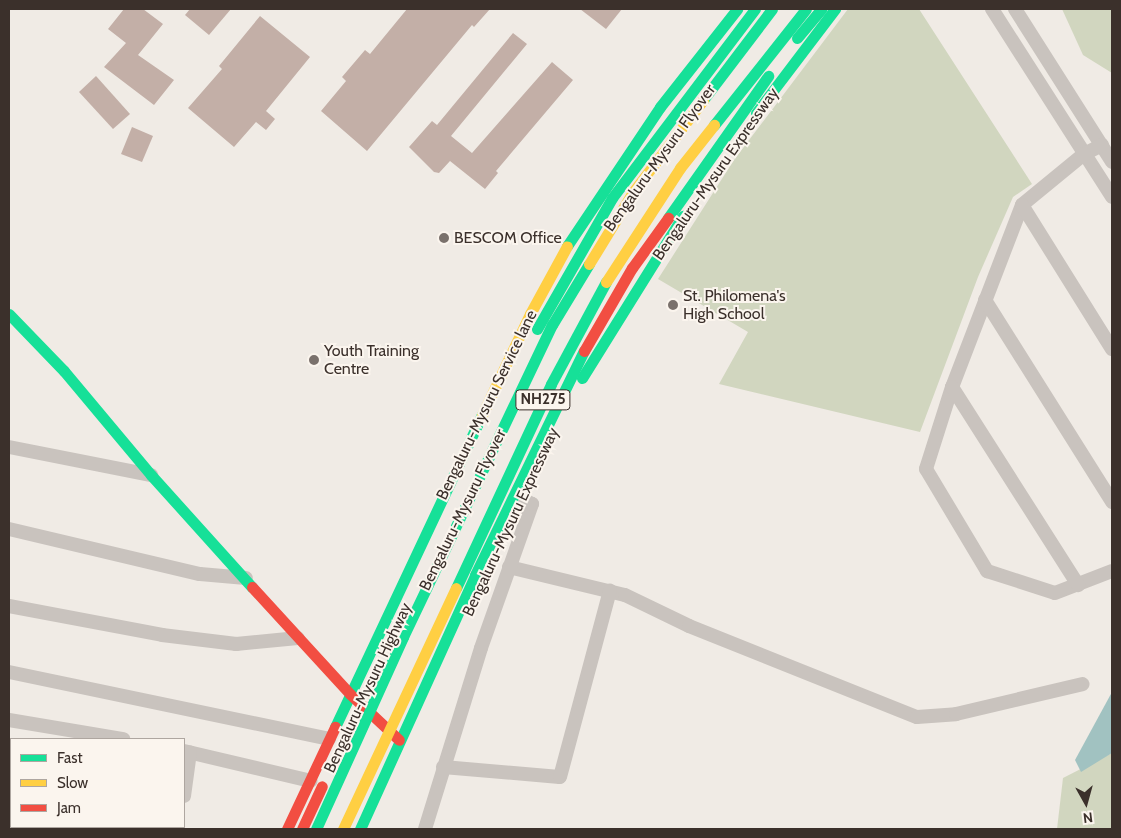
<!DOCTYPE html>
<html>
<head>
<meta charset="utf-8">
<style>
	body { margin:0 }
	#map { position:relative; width:1121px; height:838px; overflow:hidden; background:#f0ebe5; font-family:Cabin,sans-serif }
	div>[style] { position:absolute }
	.green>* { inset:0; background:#d1d6bf }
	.water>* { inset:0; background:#a1c2c1 }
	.building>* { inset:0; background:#c3afa7 }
	.street>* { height:14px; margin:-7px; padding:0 7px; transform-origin:7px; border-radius:7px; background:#c9c3be }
	.fast>* { height:11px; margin:-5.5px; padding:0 5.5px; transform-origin:5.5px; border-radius:5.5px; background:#16e098 }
	.slow>* { height:11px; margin:-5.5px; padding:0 5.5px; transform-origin:5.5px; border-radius:5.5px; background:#ffcf43 }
	.jam>* { height:11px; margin:-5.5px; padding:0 5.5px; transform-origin:5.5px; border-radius:5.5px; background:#f24e42 }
	.fast-bridge>* { height:11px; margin:-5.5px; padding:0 5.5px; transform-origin:5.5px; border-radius:5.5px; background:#16e098 }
	.slow-bridge>* { height:11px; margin:-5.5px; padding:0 5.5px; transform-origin:5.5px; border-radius:5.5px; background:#ffcf43 }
	.dots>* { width:14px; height:14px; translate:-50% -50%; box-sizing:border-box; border:2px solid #fbf5ee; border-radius:50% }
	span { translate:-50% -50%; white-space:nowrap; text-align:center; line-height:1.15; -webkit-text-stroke:4px #fbf5ee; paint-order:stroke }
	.shield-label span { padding:1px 4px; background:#fbf5ee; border:1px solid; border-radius:4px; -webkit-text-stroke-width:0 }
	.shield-label { font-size:15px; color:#3b302b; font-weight:700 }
	.street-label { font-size:16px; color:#3b302b }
	.poi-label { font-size:16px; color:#3b302b }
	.left { translate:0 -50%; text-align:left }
	.frame { position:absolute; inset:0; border:10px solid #3b302b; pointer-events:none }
	.legend { position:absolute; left:10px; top:738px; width:175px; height:90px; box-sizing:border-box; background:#fbf5ee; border:1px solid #aea6a0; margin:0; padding:6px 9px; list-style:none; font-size:15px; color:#3b302b }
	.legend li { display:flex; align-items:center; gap:10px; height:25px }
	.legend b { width:25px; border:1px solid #aea6a0 }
	.north { position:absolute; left:1061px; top:778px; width:50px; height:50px; -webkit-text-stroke:4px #fbf5ee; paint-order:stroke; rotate:173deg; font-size:14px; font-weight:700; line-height:20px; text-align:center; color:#3b302b }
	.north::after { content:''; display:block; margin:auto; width:18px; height:22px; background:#3b302b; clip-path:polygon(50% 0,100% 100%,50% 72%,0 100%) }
</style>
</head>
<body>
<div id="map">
	<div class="green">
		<i style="clip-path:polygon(848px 9px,919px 9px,1032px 184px,1013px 197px,978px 277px,920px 432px,719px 384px,748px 332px,658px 279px,734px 160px)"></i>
		<i style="clip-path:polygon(1062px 9px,1112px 9px,1112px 73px,1083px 55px)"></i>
		<i style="clip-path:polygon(1112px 753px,1112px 829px,1057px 829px,1063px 778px)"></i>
	</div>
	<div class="water">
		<i style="clip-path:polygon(1112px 692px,1112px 753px,1081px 772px,1075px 760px)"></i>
	</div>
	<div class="building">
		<i style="clip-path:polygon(124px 9px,143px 9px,163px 24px,138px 55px,174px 80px,154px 105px,104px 67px,126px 43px,108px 29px)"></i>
		<i style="clip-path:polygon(190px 9px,231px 9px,209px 35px,185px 15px)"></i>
		<i style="clip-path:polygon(407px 9px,490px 9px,474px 27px,472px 25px,367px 151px,321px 111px,346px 81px,342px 77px,365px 50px,370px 54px)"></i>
		<i style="clip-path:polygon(580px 9px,622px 9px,606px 29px)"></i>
		<i style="clip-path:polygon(260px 16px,310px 57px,266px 111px,275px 119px,266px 130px,256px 122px,234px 147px,188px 108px,222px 69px,219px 66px)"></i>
		<i style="clip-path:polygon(513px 33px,527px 44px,451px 136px,472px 153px,552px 62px,573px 80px,496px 171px,498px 173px,485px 189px,450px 161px,439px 173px,434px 172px,409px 147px,432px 121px,437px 125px)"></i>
		<i style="clip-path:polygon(96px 76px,130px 114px,113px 129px,79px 92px)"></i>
		<i style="clip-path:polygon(132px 127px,153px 136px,142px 162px,121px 154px)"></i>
	</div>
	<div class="street">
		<i style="left:992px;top:9px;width:223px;rotate:57.4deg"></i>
		<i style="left:1015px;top:9px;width:181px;rotate:57.6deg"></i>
		<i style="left:1102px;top:145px;width:20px;rotate:153deg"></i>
		<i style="left:1084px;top:154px;width:80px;rotate:140.6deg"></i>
		<i style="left:1022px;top:205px;width:195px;rotate:111deg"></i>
		<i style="left:952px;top:387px;width:86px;rotate:107.6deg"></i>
		<i style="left:926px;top:469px;width:119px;rotate:59.1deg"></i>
		<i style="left:987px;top:571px;width:71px;rotate:17.9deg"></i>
		<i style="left:1055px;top:593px;width:61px;rotate:-21.1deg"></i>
		<i style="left:1022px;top:205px;width:170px;rotate:58deg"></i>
		<i style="left:985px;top:300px;width:239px;rotate:57.8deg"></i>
		<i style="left:952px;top:387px;width:235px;rotate:57.5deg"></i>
		<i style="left:9px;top:447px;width:145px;rotate:11.2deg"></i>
		<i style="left:9px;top:529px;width:196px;rotate:13.3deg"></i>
		<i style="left:200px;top:574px;width:46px;rotate:5deg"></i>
		<i style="left:509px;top:567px;width:119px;rotate:13.6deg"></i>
		<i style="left:625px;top:595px;width:71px;rotate:25.8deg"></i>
		<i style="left:689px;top:626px;width:245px;rotate:21.8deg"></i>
		<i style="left:917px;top:717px;width:39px;rotate:-4deg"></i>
		<i style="left:956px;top:714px;width:130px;rotate:-13.3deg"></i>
		<i style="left:9px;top:606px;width:156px;rotate:10.7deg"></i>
		<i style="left:162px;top:635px;width:75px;rotate:6.9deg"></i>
		<i style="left:236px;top:644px;width:62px;rotate:-5.5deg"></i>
		<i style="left:9px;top:672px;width:327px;rotate:11.8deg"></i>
		<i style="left:9px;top:720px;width:116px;rotate:9.5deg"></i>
		<i style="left:184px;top:751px;width:130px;rotate:13.3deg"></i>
		<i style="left:443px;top:767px;width:117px;rotate:4.9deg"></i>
		<i style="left:560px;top:777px;width:193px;rotate:-75deg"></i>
		<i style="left:184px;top:796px;width:44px;rotate:-82.2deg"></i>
		<i style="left:425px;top:829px;width:189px;rotate:-72.8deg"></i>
		<i style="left:481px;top:648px;width:153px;rotate:-70.5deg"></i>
		<i style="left:532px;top:504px;width:10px;rotate:-156deg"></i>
	</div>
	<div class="fast">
		<i style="left:797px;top:38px;width:38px;rotate:-50deg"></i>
		<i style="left:756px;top:113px;width:131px;rotate:-52.8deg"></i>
		<i style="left:668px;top:218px;width:174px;rotate:-54.8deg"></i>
		<i style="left:567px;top:246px;width:167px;rotate:-56.2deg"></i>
		<i style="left:660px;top:107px;width:125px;rotate:-51.8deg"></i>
		<i style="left:9px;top:314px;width:79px;rotate:46deg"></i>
		<i style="left:64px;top:371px;width:136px;rotate:50.1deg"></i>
		<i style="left:151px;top:475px;width:151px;rotate:48deg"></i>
		<i style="left:537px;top:329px;width:151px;rotate:-60.2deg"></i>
		<i style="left:612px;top:198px;width:237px;rotate:-52.9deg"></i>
		<i style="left:582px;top:378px;width:191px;rotate:-58.1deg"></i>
		<i style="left:335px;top:727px;width:345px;rotate:-64.8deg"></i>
		<i style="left:360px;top:829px;width:279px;rotate:-65.6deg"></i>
		<i style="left:475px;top:575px;width:249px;rotate:-64.1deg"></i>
	</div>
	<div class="slow">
		<i style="left:482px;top:415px;width:112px;rotate:-64.6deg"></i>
		<i style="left:530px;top:314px;width:77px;rotate:-61.4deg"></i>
	</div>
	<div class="jam">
		<i style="left:584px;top:351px;width:96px;rotate:-60deg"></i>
		<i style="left:632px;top:268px;width:62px;rotate:-54.2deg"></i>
		<i style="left:252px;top:587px;width:145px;rotate:47.5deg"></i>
		<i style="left:350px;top:694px;width:67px;rotate:43.2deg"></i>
		<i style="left:287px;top:829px;width:113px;rotate:-64.8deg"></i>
		<i style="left:302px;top:829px;width:47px;rotate:-65.1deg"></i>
	</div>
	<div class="fast-bridge">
		<i style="left:703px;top:100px;width:114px;rotate:-52.8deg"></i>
		<i style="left:714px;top:125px;width:148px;rotate:-51.6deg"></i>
		<i style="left:456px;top:588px;width:225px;rotate:-65deg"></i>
		<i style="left:551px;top:384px;width:116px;rotate:-61.7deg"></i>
		<i style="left:316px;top:829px;width:211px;rotate:-65.6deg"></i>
		<i style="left:403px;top:637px;width:346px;rotate:-64.5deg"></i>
		<i style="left:552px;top:325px;width:71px;rotate:-58.8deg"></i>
	</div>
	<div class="slow-bridge">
		<i style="left:589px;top:264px;width:84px;rotate:-58.6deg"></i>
		<i style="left:633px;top:192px;width:116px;rotate:-52.7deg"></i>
		<i style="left:606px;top:282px;width:136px;rotate:-57deg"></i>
		<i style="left:680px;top:168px;width:55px;rotate:-51.7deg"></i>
		<i style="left:343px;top:829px;width:266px;rotate:-64.9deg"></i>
	</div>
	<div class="dots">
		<i style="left:444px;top:238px;background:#7a716c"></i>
		<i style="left:673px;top:305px;background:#7a716c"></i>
		<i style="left:314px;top:360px;background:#7a716c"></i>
	</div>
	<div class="shield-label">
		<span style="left:543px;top:400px">NH275</span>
	</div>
	<div class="street-label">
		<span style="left:660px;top:158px;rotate:-54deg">Bengaluru-Mysuru Flyover</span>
		<span style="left:716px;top:174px;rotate:-55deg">Bengaluru-Mysuru Expressway</span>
		<span style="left:487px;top:405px;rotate:-64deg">Bengaluru-Mysuru Service lane</span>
		<span style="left:463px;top:510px;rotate:-64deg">Bengaluru-Mysuru Flyover</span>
		<span style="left:511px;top:522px;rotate:-65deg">Bengaluru-Mysuru Expressway</span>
		<span style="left:368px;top:688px;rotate:-65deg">Bengaluru-Mysuru Highway</span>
	</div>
	<div class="poi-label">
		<span class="left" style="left:454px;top:238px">BESCOM Office</span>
		<span class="left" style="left:683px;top:305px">St. Philomena's<br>High School</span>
		<span class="left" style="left:324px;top:360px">Youth Training<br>Centre</span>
	</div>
	<div class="frame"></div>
	<ul class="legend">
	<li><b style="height:6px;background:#16e098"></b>Fast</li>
	<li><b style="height:6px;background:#ffcf43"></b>Slow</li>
	<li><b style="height:6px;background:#f24e42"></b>Jam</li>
	</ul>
	<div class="north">N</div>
</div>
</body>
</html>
